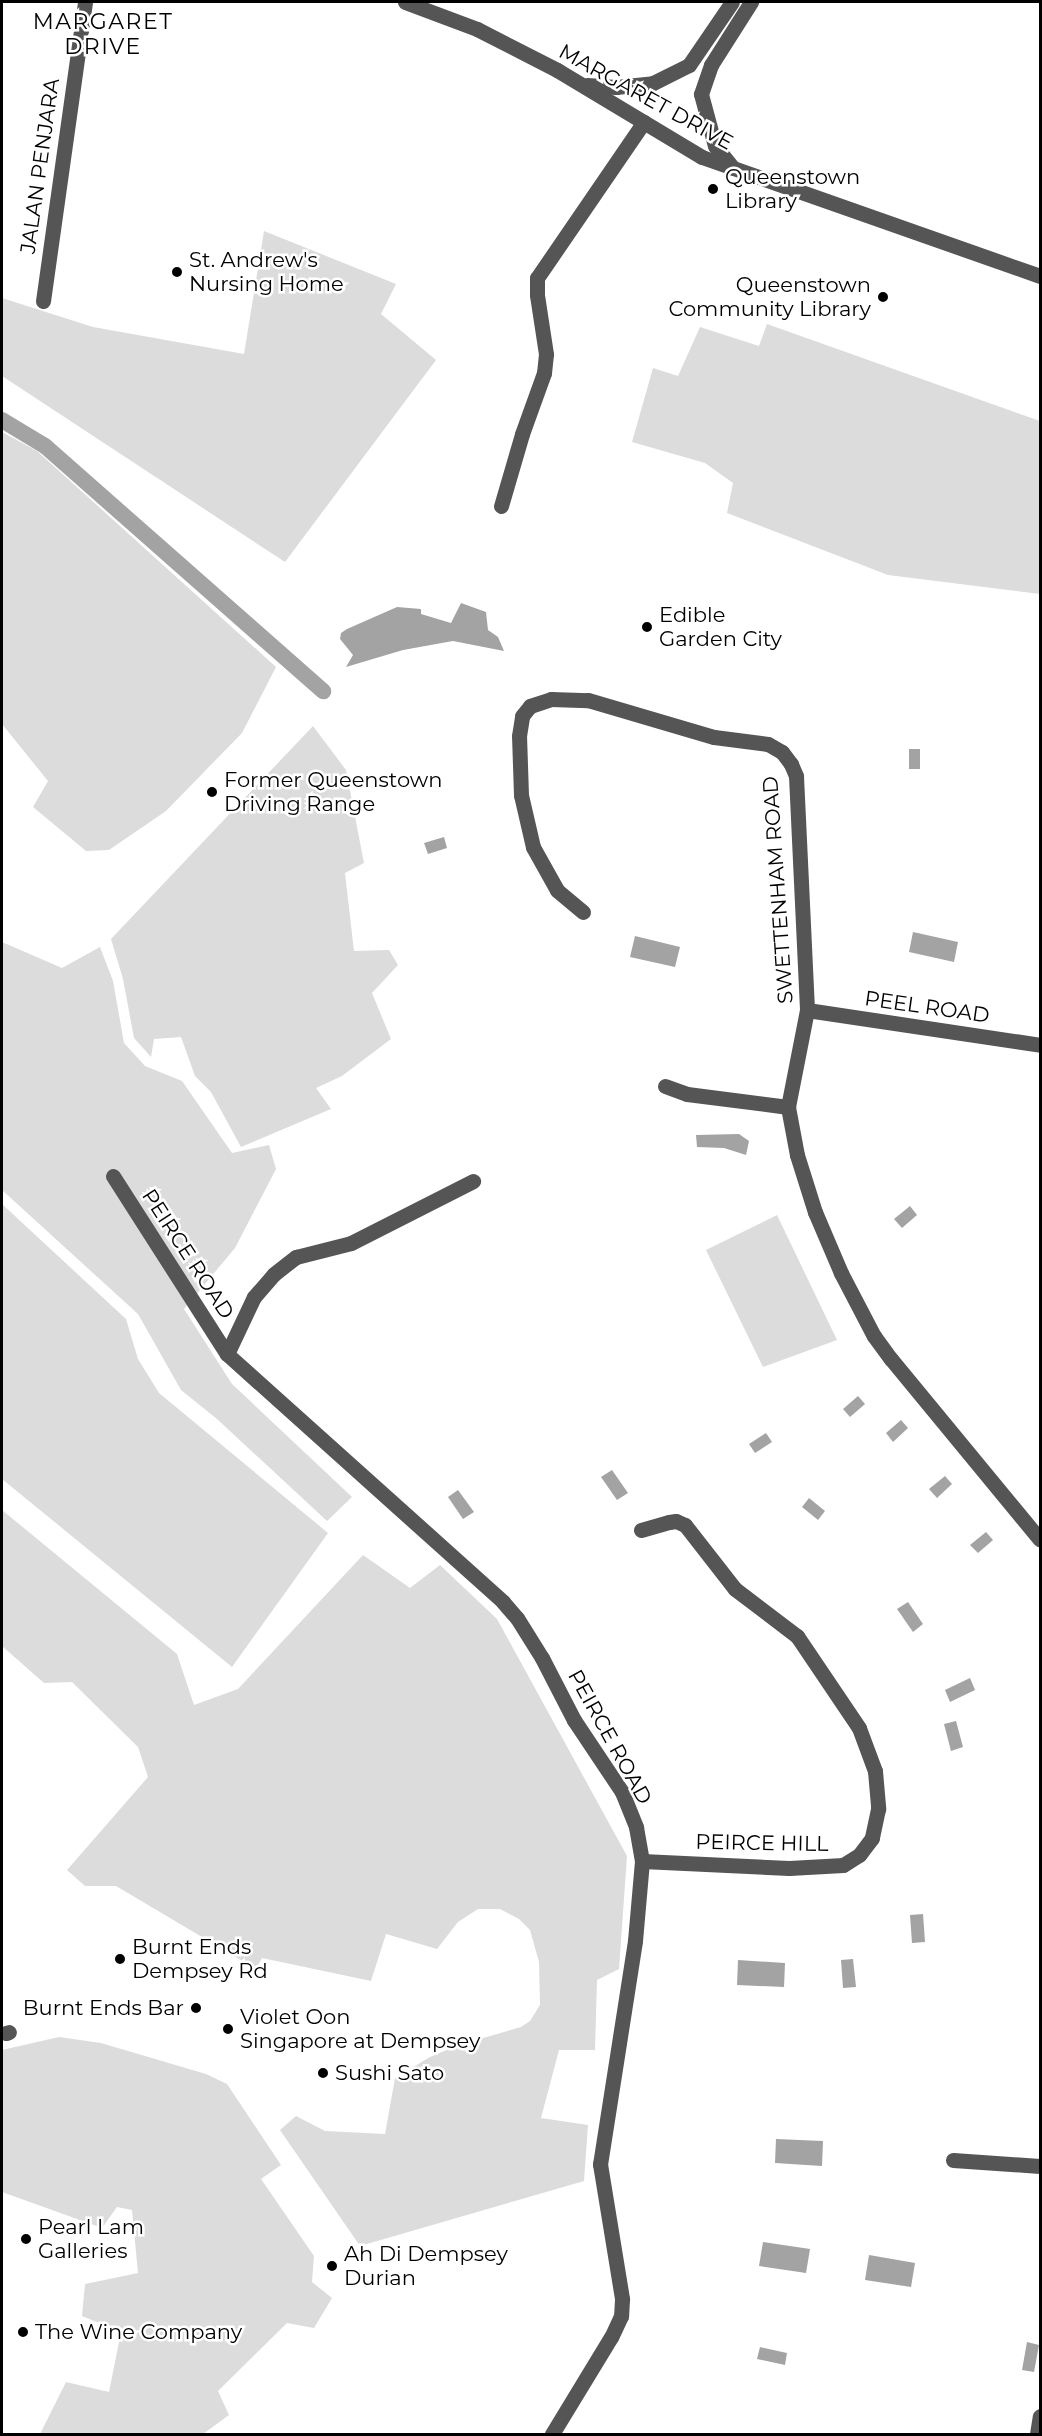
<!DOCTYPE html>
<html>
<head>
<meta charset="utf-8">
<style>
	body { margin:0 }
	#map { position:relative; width:1042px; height:2436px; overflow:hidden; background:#fff; font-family:Montserrat,sans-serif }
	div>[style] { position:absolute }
	.green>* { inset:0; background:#dcdcdc }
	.water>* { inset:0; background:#a3a3a3 }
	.canal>* { height:16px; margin:-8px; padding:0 8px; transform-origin:8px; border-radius:8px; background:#a3a3a3 }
	.minor>* { height:15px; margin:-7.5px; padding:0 7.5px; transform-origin:7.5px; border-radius:7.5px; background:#555 }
	.dots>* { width:16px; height:16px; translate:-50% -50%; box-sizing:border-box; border:3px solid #fff; border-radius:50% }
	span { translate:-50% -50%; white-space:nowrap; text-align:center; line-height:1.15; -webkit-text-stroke:5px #fff; paint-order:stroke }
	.street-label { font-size:21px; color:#000 }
	.poi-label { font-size:21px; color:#000 }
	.left { translate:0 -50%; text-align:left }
	.right { translate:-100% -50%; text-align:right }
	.neighbourhood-label { font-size:22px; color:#000; letter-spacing:1.5px }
	.frame { position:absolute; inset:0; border:3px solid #000; pointer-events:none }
</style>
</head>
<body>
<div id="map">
	<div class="green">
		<i style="clip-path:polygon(264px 231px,396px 284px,381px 314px,436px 360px,285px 562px,2px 376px,2px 298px,93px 327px,244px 354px)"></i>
		<i style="clip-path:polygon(767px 324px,1040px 421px,1040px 594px,888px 575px,727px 513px,733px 483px,705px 463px,632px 442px,653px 368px,678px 376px,700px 327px,759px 346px)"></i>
		<i style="clip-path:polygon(2px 432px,37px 451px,276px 667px,242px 733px,166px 811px,109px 850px,86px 851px,33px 807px,48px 781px,2px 724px)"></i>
		<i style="clip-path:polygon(313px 726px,346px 770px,364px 863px,345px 873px,354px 951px,389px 950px,398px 965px,372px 993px,391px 1039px,342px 1076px,316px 1088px,331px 1109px,241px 1147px,211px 1092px,195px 1076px,181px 1037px,154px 1039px,151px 1057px,134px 1038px,123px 979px,111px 939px)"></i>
		<i style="clip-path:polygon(2px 942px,62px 968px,100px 947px,113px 981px,124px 1043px,145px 1066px,182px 1081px,232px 1153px,269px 1145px,276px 1169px,235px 1248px,184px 1309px,232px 1384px,352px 1497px,327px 1521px,217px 1419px,181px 1390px,138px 1314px,2px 1190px)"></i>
		<i style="clip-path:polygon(2px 1204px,126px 1319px,138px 1359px,159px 1393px,328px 1533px,232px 1667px,2px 1479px)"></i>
		<i style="clip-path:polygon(777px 1215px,837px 1340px,763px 1367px,706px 1250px)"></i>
		<i style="clip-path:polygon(2px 1510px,177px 1654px,194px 1705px,238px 1689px,363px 1555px,410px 1588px,440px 1565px,497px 1619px,627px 1856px,619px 1969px,597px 1980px,595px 2050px,559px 2050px,541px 2118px,588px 2125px,584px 2181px,360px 2246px,280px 2130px,296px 2116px,325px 2131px,385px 2134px,395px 2078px,430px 2057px,456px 2046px,521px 2027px,530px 2021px,540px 2005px,539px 1962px,530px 1930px,519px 1919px,500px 1909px,478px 1909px,458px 1922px,437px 1949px,386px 1934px,371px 1981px,262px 1958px,256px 1969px,116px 1886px,85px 1886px,67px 1870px,148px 1777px,138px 1747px,72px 1682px,44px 1683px,2px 1646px)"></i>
		<i style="clip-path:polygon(59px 2037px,101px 2043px,206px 2074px,227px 2084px,281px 2165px,261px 2179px,314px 2256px,312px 2282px,332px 2298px,314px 2328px,287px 2323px,218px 2391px,229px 2415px,203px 2434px,40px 2434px,66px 2382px,109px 2392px,121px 2332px,82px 2316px,85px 2284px,138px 2273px,132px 2210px,117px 2207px,102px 2228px,2px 2192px,2px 2050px)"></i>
	</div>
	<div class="water">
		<i style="clip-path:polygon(461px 603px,486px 612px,488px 630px,498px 637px,504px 651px,453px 641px,403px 650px,346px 667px,353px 655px,340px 639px,341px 633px,347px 629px,397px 607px,421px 609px,421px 614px,451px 623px)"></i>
		<i style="clip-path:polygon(909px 749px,920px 749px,920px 769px,909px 769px)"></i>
		<i style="clip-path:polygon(444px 837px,447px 848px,428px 854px,424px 843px)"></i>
		<i style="clip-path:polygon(913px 932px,958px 942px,954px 962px,909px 952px)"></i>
		<i style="clip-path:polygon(635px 936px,680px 947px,675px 967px,630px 957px)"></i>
		<i style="clip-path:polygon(739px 1134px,749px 1141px,746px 1155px,724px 1148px,697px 1147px,696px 1135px)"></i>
		<i style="clip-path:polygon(910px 1206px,917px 1215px,902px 1228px,894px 1219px)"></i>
		<i style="clip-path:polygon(858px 1396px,865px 1404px,850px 1417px,843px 1409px)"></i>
		<i style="clip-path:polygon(901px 1420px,908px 1428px,893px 1442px,886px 1433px)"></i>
		<i style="clip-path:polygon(766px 1433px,772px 1442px,755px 1453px,749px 1444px)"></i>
		<i style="clip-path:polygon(612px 1470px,628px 1493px,617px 1500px,601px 1477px)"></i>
		<i style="clip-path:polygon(945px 1476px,952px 1484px,937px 1498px,929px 1489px)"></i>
		<i style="clip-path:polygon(458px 1490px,474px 1512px,463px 1519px,448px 1497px)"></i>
		<i style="clip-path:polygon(809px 1498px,825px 1511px,818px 1520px,802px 1507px)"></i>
		<i style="clip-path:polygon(986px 1532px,993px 1540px,978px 1553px,970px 1545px)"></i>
		<i style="clip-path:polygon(908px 1602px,923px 1624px,913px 1632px,897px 1609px)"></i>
		<i style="clip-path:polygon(970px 1678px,975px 1690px,950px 1702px,945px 1690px)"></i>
		<i style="clip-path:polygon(956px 1721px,963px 1747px,951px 1751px,944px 1724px)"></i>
		<i style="clip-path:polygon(923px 1914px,925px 1942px,912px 1943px,910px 1915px)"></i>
		<i style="clip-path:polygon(853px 1959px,856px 1987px,843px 1988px,841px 1960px)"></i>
		<i style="clip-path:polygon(738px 1960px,785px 1963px,784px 1987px,737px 1985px)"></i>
		<i style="clip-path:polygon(776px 2139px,823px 2141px,822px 2166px,775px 2163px)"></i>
		<i style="clip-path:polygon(763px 2242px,810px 2249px,806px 2273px,759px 2266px)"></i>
		<i style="clip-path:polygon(869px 2255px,915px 2263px,911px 2287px,865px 2280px)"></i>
		<i style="clip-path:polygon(1027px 2342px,1039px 2345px,1034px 2372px,1022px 2370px)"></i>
		<i style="clip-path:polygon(760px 2347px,787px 2353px,785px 2365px,757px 2359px)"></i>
	</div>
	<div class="canal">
		<i style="left:2px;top:420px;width:50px;rotate:31.2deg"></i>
		<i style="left:45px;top:446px;width:371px;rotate:41.4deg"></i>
	</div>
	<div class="minor">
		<i style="left:405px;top:2px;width:77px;rotate:20.6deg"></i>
		<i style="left:477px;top:29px;width:90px;rotate:27.1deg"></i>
		<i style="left:557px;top:70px;width:169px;rotate:31deg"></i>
		<i style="left:702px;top:157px;width:358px;rotate:19.4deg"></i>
		<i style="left:587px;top:85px;width:29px;rotate:4deg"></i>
		<i style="left:616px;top:87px;width:37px;rotate:-6deg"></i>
		<i style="left:653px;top:83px;width:40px;rotate:-26.6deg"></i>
		<i style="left:689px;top:65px;width:76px;rotate:-55.7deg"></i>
		<i style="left:733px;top:168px;width:28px;rotate:-129deg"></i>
		<i style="left:715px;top:146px;width:54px;rotate:-105.1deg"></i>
		<i style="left:701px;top:94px;width:31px;rotate:-71deg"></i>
		<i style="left:711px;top:65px;width:75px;rotate:-57.6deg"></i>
		<i style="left:43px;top:301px;width:302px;rotate:-82deg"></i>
		<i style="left:501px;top:506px;width:75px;rotate:-73.7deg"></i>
		<i style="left:522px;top:434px;width:65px;rotate:-70.2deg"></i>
		<i style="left:544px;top:373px;width:19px;rotate:-84deg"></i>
		<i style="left:546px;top:354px;width:60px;rotate:-98.7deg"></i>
		<i style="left:537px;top:295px;width:17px;rotate:-90deg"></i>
		<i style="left:537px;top:278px;width:189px;rotate:-55.6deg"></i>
		<i style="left:583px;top:912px;width:34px;rotate:-140deg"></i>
		<i style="left:557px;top:890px;width:49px;rotate:-119.2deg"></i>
		<i style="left:533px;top:847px;width:53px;rotate:-103deg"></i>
		<i style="left:521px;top:795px;width:59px;rotate:-91.9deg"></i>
		<i style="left:519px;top:736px;width:20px;rotate:-81deg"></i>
		<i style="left:522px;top:716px;width:13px;rotate:-51deg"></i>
		<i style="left:530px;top:706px;width:22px;rotate:-18deg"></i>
		<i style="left:551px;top:699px;width:37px;rotate:2deg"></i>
		<i style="left:588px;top:700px;width:131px;rotate:16.4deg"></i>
		<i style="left:714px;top:737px;width:54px;rotate:7.4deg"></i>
		<i style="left:768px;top:744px;width:16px;rotate:30deg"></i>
		<i style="left:782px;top:752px;width:15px;rotate:53deg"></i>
		<i style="left:791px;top:764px;width:13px;rotate:67deg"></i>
		<i style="left:796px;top:776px;width:234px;rotate:87.3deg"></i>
		<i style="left:807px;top:1010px;width:99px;rotate:101.1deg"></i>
		<i style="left:788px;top:1107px;width:49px;rotate:79.4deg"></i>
		<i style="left:797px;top:1155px;width:60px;rotate:72.5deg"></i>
		<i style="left:815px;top:1212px;width:66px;rotate:66.9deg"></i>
		<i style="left:841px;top:1273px;width:71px;rotate:62.4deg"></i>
		<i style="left:874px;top:1336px;width:29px;rotate:54deg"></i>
		<i style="left:891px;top:1359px;width:234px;rotate:50.5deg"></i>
		<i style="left:807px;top:1010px;width:236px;rotate:8.5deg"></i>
		<i style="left:665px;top:1086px;width:23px;rotate:20deg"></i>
		<i style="left:687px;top:1094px;width:102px;rotate:7.3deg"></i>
		<i style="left:113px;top:1176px;width:211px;rotate:57.4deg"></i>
		<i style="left:227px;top:1354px;width:371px;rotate:41.9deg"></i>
		<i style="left:503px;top:1602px;width:21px;rotate:49deg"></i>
		<i style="left:517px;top:1618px;width:47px;rotate:58deg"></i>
		<i style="left:542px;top:1658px;width:70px;rotate:62.7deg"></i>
		<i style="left:574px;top:1720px;width:87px;rotate:56.3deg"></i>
		<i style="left:622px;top:1792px;width:38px;rotate:68deg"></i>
		<i style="left:636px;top:1827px;width:35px;rotate:80deg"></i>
		<i style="left:642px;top:1861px;width:80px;rotate:95deg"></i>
		<i style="left:635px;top:1941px;width:226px;rotate:98.9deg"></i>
		<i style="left:600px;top:2164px;width:137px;rotate:80.7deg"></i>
		<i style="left:622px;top:2299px;width:17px;rotate:93deg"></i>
		<i style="left:621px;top:2316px;width:23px;rotate:115deg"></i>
		<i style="left:611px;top:2337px;width:114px;rotate:121.3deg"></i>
		<i style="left:227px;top:1354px;width:63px;rotate:-64.7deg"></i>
		<i style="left:254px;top:1297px;width:30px;rotate:-49deg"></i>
		<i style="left:274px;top:1274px;width:28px;rotate:-38deg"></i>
		<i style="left:296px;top:1257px;width:57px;rotate:-14.3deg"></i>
		<i style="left:351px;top:1243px;width:137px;rotate:-26.9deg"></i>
		<i style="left:641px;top:1530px;width:29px;rotate:-16deg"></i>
		<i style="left:669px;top:1522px;width:7px;rotate:-8deg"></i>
		<i style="left:676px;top:1521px;width:10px;rotate:24deg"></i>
		<i style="left:685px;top:1525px;width:81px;rotate:52deg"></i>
		<i style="left:735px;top:1589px;width:78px;rotate:37.2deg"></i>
		<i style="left:797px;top:1636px;width:111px;rotate:56deg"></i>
		<i style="left:859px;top:1728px;width:46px;rotate:69.6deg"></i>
		<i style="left:875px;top:1771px;width:38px;rotate:85deg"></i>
		<i style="left:878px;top:1809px;width:30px;rotate:102deg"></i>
		<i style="left:872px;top:1838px;width:21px;rotate:127deg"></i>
		<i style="left:859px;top:1855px;width:19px;rotate:148deg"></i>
		<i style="left:843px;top:1865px;width:54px;rotate:176.8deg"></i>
		<i style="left:789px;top:1868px;width:147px;rotate:-177.3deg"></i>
		<i style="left:6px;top:2033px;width:3px;rotate:-18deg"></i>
		<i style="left:953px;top:2160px;width:87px;rotate:3.9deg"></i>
		<i style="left:1037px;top:2434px;width:18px;rotate:-81deg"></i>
	</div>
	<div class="dots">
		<i style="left:713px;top:189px;background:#000"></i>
		<i style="left:177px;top:272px;background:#000"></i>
		<i style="left:883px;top:297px;background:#000"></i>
		<i style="left:647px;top:627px;background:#000"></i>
		<i style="left:212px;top:792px;background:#000"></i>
		<i style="left:120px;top:1959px;background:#000"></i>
		<i style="left:196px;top:2008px;background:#000"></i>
		<i style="left:228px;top:2029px;background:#000"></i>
		<i style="left:323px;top:2073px;background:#000"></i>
		<i style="left:26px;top:2239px;background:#000"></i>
		<i style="left:332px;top:2266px;background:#000"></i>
		<i style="left:23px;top:2332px;background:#000"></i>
	</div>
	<div class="street-label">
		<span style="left:646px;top:97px;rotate:29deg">MARGARET DRIVE</span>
		<span style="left:40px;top:166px;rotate:-82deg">JALAN PENJARA</span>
		<span style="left:778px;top:890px;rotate:-94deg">SWETTENHAM ROAD</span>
		<span style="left:927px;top:1007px;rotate:8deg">PEEL ROAD</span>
		<span style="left:188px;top:1254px;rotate:57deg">PEIRCE ROAD</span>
		<span style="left:610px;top:1737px;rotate:61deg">PEIRCE ROAD</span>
		<span style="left:762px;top:1843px;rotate:1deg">PEIRCE HILL</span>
	</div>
	<div class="poi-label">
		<span class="left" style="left:725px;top:189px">Queenstown<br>Library</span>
		<span class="left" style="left:189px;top:272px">St. Andrew's<br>Nursing Home</span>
		<span class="right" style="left:871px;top:297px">Queenstown<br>Community Library</span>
		<span class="left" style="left:659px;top:627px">Edible<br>Garden City</span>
		<span class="left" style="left:224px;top:792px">Former Queenstown<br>Driving Range</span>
		<span class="left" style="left:132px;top:1959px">Burnt Ends<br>Dempsey Rd</span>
		<span class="right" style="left:184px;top:2008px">Burnt Ends Bar</span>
		<span class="left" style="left:240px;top:2029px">Violet Oon<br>Singapore at Dempsey</span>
		<span class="left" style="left:335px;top:2073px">Sushi Sato</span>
		<span class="left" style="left:38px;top:2239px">Pearl Lam<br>Galleries</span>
		<span class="left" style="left:344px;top:2266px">Ah Di Dempsey<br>Durian</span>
		<span class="left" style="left:35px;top:2332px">The Wine Company</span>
	</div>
	<div class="neighbourhood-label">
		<span style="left:103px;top:34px">MARGARET<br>DRIVE</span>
	</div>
	<div class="frame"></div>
</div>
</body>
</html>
